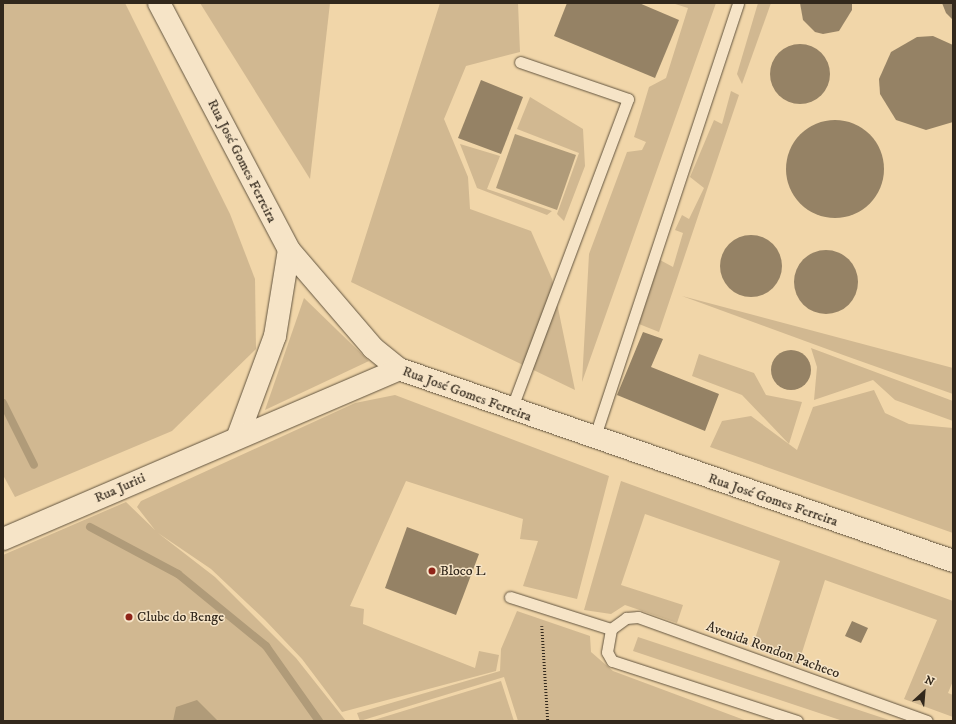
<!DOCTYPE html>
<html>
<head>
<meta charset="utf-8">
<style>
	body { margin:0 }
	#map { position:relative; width:956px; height:724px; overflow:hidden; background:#f1d6a9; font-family:"IM FELL DW Pica",serif }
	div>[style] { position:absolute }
	.green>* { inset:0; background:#d1b891 }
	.water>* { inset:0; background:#b09b79 }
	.stream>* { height:8px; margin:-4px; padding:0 4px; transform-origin:4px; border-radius:4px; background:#b09b79 }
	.building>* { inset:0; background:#958265 }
	.round { border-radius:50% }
	.path>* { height:2.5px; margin-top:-1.25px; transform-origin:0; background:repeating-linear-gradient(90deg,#32281c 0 1px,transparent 0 3px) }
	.roads { filter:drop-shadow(0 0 1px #62543f) drop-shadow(0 0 1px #62543f) }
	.lane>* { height:11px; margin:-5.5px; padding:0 5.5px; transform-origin:5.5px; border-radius:5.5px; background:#f6e4c7 }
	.secondary>* { height:22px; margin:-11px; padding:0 11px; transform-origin:11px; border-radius:11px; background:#f6e4c7 }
	.dots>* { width:11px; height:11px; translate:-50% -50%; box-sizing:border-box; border:2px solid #f6e4c7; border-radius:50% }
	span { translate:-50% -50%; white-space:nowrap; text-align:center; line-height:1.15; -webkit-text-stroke:3px #f6e4c7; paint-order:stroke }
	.street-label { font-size:14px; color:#32281c }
	.poi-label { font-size:14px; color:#32281c }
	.left { translate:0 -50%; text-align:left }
	.frame { position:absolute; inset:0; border:4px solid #32281c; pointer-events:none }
	.north { position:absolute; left:904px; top:672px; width:40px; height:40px; -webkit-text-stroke:3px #f6e4c7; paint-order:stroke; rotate:26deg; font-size:11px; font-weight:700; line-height:16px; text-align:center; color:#32281c }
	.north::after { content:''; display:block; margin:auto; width:14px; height:18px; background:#32281c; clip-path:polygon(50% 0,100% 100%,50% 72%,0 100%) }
</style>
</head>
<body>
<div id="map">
	<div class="green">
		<i style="clip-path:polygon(3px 3px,125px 3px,230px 214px,255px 279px,256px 349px,172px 431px,15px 497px,3px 475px)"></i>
		<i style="clip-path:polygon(200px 3px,330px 3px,310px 179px)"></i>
		<i style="clip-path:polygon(440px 3px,518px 3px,520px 52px,466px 66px,444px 119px,468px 177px,470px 209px,531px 231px,552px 279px,575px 390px,351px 282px)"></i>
		<i style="clip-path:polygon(672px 3px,716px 3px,582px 382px,589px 254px,627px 152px,642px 150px,646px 142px,634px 137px,649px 87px,666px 78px,688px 8px)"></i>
		<i style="clip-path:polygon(758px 3px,771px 3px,742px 84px,737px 74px)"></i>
		<i style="clip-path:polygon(731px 91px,739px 95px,659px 332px,639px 324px,660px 260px,673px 267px,683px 233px,675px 230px,682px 215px,689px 219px,704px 188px,690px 177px,714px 120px,722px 124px)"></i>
		<i style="clip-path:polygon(530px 97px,583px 129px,585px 166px,564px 221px,557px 214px,579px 153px,517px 129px)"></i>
		<i style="clip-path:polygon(460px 144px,500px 156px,487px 189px,552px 211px,547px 215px,477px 188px)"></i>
		<i style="clip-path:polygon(682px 296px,953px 368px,953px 394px,846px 356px)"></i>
		<i style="clip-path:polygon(304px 298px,369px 361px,265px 410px)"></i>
		<i style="clip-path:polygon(811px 348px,953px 401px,953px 421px,895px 400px,873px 380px,814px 400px,817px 367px)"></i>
		<i style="clip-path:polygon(699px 354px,754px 373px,766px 395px,802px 402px,789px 444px,742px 395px,692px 376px)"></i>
		<i style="clip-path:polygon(874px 390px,885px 413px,909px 424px,953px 428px,953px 533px,710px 447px,722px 421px,751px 416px,797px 450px,813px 407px)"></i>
		<i style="clip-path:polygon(395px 395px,609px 476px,577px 599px,523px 586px,538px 541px,520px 539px,523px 519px,406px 481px,350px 606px,364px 609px,363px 624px,475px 668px,479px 651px,499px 655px,496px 671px,342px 712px,302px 659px,265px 620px,211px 569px,158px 533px,215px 577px,296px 658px,346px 721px,3px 721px,3px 555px,126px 502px,155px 530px,137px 507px,141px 501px,355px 403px)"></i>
		<i style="clip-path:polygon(621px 481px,953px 601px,953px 681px,948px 693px,953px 695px,953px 717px,904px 699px,937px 620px,825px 580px,798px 665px,752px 648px,780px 561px,645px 514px,621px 585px,683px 605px,677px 623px,625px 605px,611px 614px,584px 610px)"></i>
		<i style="clip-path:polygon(517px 611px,590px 636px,591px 652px,613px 671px,747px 721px,518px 721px,504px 677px,360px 721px,357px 713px,500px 671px,501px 649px)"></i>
		<i style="clip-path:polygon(638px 637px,892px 721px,843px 721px,633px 651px)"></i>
		<i style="clip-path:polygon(501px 681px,514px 721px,374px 720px)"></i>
	</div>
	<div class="water">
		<i style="clip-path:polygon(515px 134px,576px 155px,557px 210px,496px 188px)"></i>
		<i style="clip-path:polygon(197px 700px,218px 721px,173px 721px,176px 707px)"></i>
	</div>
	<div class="stream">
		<i style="left:3px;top:403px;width:69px;rotate:63.4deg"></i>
		<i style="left:90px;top:527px;width:100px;rotate:28.1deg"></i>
		<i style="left:178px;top:574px;width:114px;rotate:39.3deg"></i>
		<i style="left:266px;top:646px;width:92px;rotate:54.8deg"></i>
	</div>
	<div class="building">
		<i style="clip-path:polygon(567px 3px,639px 3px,679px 20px,655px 78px,554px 36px)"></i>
		<i style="clip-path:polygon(800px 3px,852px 3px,852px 10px,839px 31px,823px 34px,815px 32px,803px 20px)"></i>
		<i style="clip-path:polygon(942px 3px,953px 3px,953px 20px,946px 13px)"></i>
		<i style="clip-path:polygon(933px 36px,953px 45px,953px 122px,926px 130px,896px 120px,880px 94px,879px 79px,891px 52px,917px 37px)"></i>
		<i class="round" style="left:770px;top:44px;width:60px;height:60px"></i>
		<i style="clip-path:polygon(481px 80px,523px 97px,501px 154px,458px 138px)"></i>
		<i class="round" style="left:786px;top:120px;width:98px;height:98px"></i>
		<i class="round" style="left:720px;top:235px;width:62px;height:62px"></i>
		<i class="round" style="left:794px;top:250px;width:64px;height:64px"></i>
		<i style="clip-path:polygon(643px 332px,663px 339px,651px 367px,719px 394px,705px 431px,617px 395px)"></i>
		<i class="round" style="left:771px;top:350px;width:40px;height:40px"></i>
		<i style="clip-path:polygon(407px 527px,479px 554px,456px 615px,385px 588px)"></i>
		<i style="clip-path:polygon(852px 621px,868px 628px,861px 643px,845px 636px)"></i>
	</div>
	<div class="path">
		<i style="left:542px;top:626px;width:95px;rotate:86.4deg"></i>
	</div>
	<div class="roads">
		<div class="lane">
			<i style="left:511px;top:410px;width:332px;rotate:-69.4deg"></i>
			<i style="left:628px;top:99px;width:114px;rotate:-161.1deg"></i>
			<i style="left:594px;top:439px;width:459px;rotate:-71.7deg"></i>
			<i style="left:510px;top:597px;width:106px;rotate:17.6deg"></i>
			<i style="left:797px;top:721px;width:194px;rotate:-162deg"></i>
			<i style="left:612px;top:661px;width:10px;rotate:-119deg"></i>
			<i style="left:607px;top:652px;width:23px;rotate:-80deg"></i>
			<i style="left:611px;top:629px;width:19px;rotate:-36deg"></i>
			<i style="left:626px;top:618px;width:12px;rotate:-5deg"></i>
			<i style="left:638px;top:617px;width:307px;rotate:19.8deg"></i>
		</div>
		<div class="secondary">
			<i style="left:159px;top:3px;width:279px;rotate:62.2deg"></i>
			<i style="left:289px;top:250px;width:129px;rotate:49.4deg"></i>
			<i style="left:373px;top:348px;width:33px;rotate:39deg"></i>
			<i style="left:399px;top:369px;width:586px;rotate:19.11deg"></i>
			<i style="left:238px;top:436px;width:107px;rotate:-69.7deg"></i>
			<i style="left:275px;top:336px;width:87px;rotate:-80.8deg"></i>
			<i style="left:3px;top:539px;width:431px;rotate:-23.2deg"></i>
		</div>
	</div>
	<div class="dots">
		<i style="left:432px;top:571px;background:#8f2418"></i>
		<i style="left:129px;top:617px;background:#8f2418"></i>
	</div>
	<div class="street-label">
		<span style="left:242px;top:161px;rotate:63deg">Rua José Gomes Ferreira</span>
		<span style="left:467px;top:394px;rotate:20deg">Rua José Gomes Ferreira</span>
		<span style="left:120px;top:488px;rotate:-24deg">Rua Juriti</span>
		<span style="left:773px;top:500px;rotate:19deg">Rua José Gomes Ferreira</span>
		<span style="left:773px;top:650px;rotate:20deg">Avenida Rondon Pacheco</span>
	</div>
	<div class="poi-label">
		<span class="left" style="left:440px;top:571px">Bloco L</span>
		<span class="left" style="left:137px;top:617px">Clube do Benge</span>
	</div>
	<div class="frame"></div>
	<div class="north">N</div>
</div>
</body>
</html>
